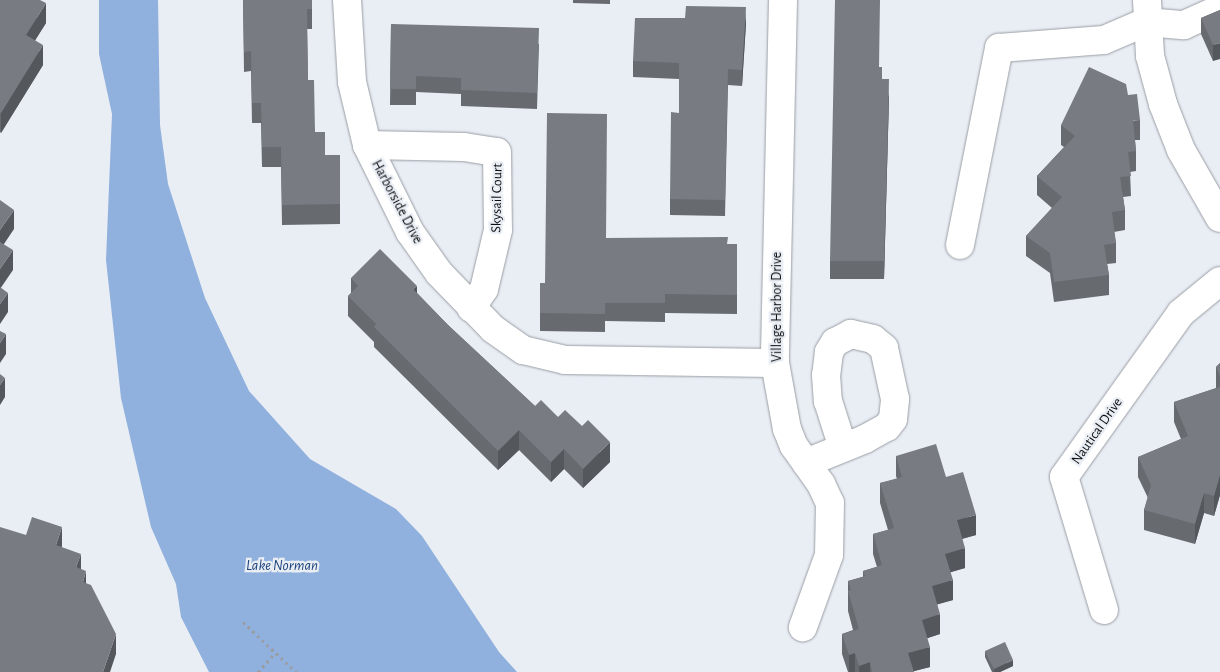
<!DOCTYPE html>
<html>
<head>
<meta charset="utf-8">
<style>
	body { margin:0 }
	#map { position:relative; width:1220px; height:672px; overflow:hidden; background:#e9edf4; font-family:"Alegreya Sans",sans-serif }
	div>[style] { position:absolute }
	.water>* { inset:0; background:#90b0dd }
	.path>* { height:3px; margin-top:-1.5px; transform-origin:0; background:repeating-linear-gradient(90deg,#999ca1 0 2.5px,transparent 0 6.5px) }
	.roads { filter:drop-shadow(0 0 1px #999ea4) drop-shadow(0 0 1px #999ea4) }
	.minor>* { height:28px; margin:-14px; padding:0 14px; transform-origin:14px; border-radius:14px; background:#fff }
	.wall>* { inset:0; background:#676b70 }
	.shaded-wall>* { inset:0; background:#54575b }
	.building>* { inset:0; background:#787c82 }
	span { translate:-50% -50%; white-space:nowrap; text-align:center; line-height:1.15; -webkit-text-stroke:4.5px #e9edf4; paint-order:stroke }
	.street-label { font-size:14px; color:#0c0e10 }
	.water-label { font-size:15px; color:#1d447b; font-style:italic }
</style>
</head>
<body>
<div id="map">
	<div class="water">
		<i style="clip-path:polygon(99px 0,158px 0,160px 125px,168px 184px,205px 298px,249px 391px,310px 459px,396px 509px,422px 536px,499px 652px,517px 672px,209px 672px,181px 617px,176px 584px,151px 527px,121px 398px,106px 260px,112px 114px,99px 54px)"></i>
	</div>
	<div class="path">
		<i style="left:243px;top:622px;width:73px;rotate:43.3deg"></i>
		<i style="left:258px;top:672px;width:25px;rotate:-48deg"></i>
	</div>
	<div class="roads">
		<div class="minor">
			<i style="left:347px;top:0;width:82px;rotate:86.5deg"></i>
			<i style="left:352px;top:82px;width:65px;rotate:76.6deg"></i>
			<i style="left:367px;top:145px;width:97px;rotate:63.7deg"></i>
			<i style="left:410px;top:232px;width:50px;rotate:54.7deg"></i>
			<i style="left:439px;top:273px;width:78px;rotate:46deg"></i>
			<i style="left:493px;top:329px;width:37px;rotate:35deg"></i>
			<i style="left:523px;top:350px;width:43px;rotate:13.4deg"></i>
			<i style="left:565px;top:360px;width:210px;rotate:0.8deg"></i>
			<i style="left:783px;top:0;width:363px;rotate:91.3deg"></i>
			<i style="left:775px;top:363px;width:67px;rotate:79.7deg"></i>
			<i style="left:787px;top:429px;width:18px;rotate:68deg"></i>
			<i style="left:794px;top:446px;width:47px;rotate:54.6deg"></i>
			<i style="left:821px;top:484px;width:21px;rotate:65deg"></i>
			<i style="left:830px;top:503px;width:52px;rotate:91.1deg"></i>
			<i style="left:829px;top:555px;width:77px;rotate:109.9deg"></i>
			<i style="left:1147px;top:0;width:56px;rotate:86.9deg"></i>
			<i style="left:1150px;top:56px;width:50px;rotate:74.8deg"></i>
			<i style="left:1163px;top:104px;width:49px;rotate:68.6deg"></i>
			<i style="left:1181px;top:150px;width:78px;rotate:60.2deg"></i>
			<i style="left:367px;top:145px;width:97px;rotate:1.2deg"></i>
			<i style="left:464px;top:147px;width:33px;rotate:9deg"></i>
			<i style="left:497px;top:152px;width:78px;rotate:89.3deg"></i>
			<i style="left:498px;top:230px;width:61px;rotate:103.3deg"></i>
			<i style="left:484px;top:289px;width:23px;rotate:124deg"></i>
			<i style="left:960px;top:245px;width:201px;rotate:-78.8deg"></i>
			<i style="left:999px;top:48px;width:105px;rotate:-4.4deg"></i>
			<i style="left:1104px;top:40px;width:46px;rotate:-23.2deg"></i>
			<i style="left:1146px;top:22px;width:38px;rotate:5deg"></i>
			<i style="left:1184px;top:25px;width:39px;rotate:-24deg"></i>
			<i style="left:806px;top:463px;width:64px;rotate:-22.1deg"></i>
			<i style="left:865px;top:439px;width:25px;rotate:-29deg"></i>
			<i style="left:887px;top:427px;width:10px;rotate:-53deg"></i>
			<i style="left:893px;top:419px;width:20px;rotate:-84deg"></i>
			<i style="left:895px;top:399px;width:52px;rotate:-102.2deg"></i>
			<i style="left:884px;top:348px;width:14px;rotate:-141deg"></i>
			<i style="left:873px;top:339px;width:23px;rotate:-167deg"></i>
			<i style="left:851px;top:334px;width:18px;rotate:153deg"></i>
			<i style="left:835px;top:342px;width:12px;rotate:121deg"></i>
			<i style="left:829px;top:352px;width:23px;rotate:97deg"></i>
			<i style="left:826px;top:375px;width:26px;rotate:86deg"></i>
			<i style="left:828px;top:401px;width:49px;rotate:72.3deg"></i>
			<i style="left:1104px;top:610px;width:139px;rotate:-106.7deg"></i>
			<i style="left:1064px;top:477px;width:201px;rotate:-54.5deg"></i>
			<i style="left:1181px;top:313px;width:50px;rotate:-39.4deg"></i>
		</div>
	</div>
	<div class="wall">
		<i style="clip-path:polygon(0 0,46px 23px,35px 40px,43px 65px,1px 133px,0 132px)"></i>
		<i style="clip-path:polygon(243px 0,312px 0,312px 29px,307px 29px,308px 80px,315px 132px,325px 155px,340px 155px,340px 224px,282px 225px,281px 167px,262px 167px,261px 123px,252px 123px,251px 71px,244px 72px)"></i>
		<i style="clip-path:polygon(573px 0,610px 0,610px 4px,573px 3px)"></i>
		<i style="clip-path:polygon(1220px 10px,1213px 61px,1201px 34px,1201px 18px)"></i>
		<i style="clip-path:polygon(685px 18px,746px 23px,742px 86px,728px 85px,725px 216px,670px 215px,670px 199px,679px 113px,679px 79px,633px 77px,633px 61px)"></i>
		<i style="clip-path:polygon(391px 24px,539px 44px,537px 109px,461px 106px,461px 94px,416px 92px,416px 105px,390px 105px)"></i>
		<i style="clip-path:polygon(879px 67px,882px 79px,889px 97px,884px 279px,830px 279px,830px 261px)"></i>
		<i style="clip-path:polygon(1140px 120px,1140px 140px,1135px 140px,1136px 151px,1136px 171px,1130px 172px,1131px 196px,1123px 197px,1125px 210px,1125px 230px,1114px 232px,1116px 243px,1116px 263px,1107px 264px,1109px 275px,1109px 295px,1054px 302px,1050px 273px,1026px 256px,1026px 236px,1052px 208px,1037px 195px,1037px 176px,1064px 147px,1061px 145px,1061px 125px)"></i>
		<i style="clip-path:polygon(728px 244px,737px 244px,737px 314px,665px 313px,665px 322px,605px 321px,605px 332px,540px 331px,540px 283px,545px 283px)"></i>
		<i style="clip-path:polygon(351px 278px,417px 293px,448px 325px,535px 406px,558px 417px,610px 462px,583px 488px,564px 469px,551px 482px,519px 450px,498px 470px,374px 347px,374px 342px,348px 316px,348px 296px,351px 293px)"></i>
		<i style="clip-path:polygon(1220px 363px,1220px 495px,1214px 516px,1204px 513px,1195px 544px,1144px 530px,1144px 510px,1148px 498px,1138px 477px,1138px 457px,1181px 439px,1174px 422px,1174px 402px,1216px 388px,1216px 367px)"></i>
		<i style="clip-path:polygon(896px 456px,946px 477px,976px 535px,962px 539px,965px 568px,950px 572px,953px 600px,937px 604px,940px 634px,927px 638px,930px 667px,913px 671px,914px 672px,848px 672px,842px 654px,842px 634px,853px 630px,848px 611px,848px 581px,863px 577px,863px 571px,877px 567px,873px 554px,873px 534px,888px 530px,880px 503px,880px 483px,897px 479px,896px 476px)"></i>
		<i style="clip-path:polygon(985px 651px,1013px 666px,1000px 672px,992px 672px,985px 657px)"></i>
	</div>
	<div class="shaded-wall">
		<i style="clip-path:polygon(46px 3px,46px 23px,26px 55px,26px 35px)"></i>
		<i style="clip-path:polygon(746px 7px,746px 23px,742px 86px,742px 70px)"></i>
		<i style="clip-path:polygon(1220px 43px,1220px 59px,1213px 61px,1213px 45px)"></i>
		<i style="clip-path:polygon(43px 45px,43px 65px,1px 133px,1px 113px)"></i>
		<i style="clip-path:polygon(889px 79px,889px 97px,884px 279px,884px 261px)"></i>
		<i style="clip-path:polygon(14px 210px,14px 229px,0 250px,0 230px)"></i>
		<i style="clip-path:polygon(13px 250px,13px 270px,0 289px,0 269px)"></i>
		<i style="clip-path:polygon(417px 286px,417px 306px,413px 289px)"></i>
		<i style="clip-path:polygon(8px 293px,8px 312px,0 324px,0 304px)"></i>
		<i style="clip-path:polygon(6px 334px,6px 354px,0 363px,0 343px)"></i>
		<i style="clip-path:polygon(5px 378px,5px 397px,0 405px,0 385px)"></i>
		<i style="clip-path:polygon(519px 430px,519px 450px,498px 470px,498px 451px)"></i>
		<i style="clip-path:polygon(610px 442px,610px 462px,583px 488px,583px 469px)"></i>
		<i style="clip-path:polygon(564px 449px,564px 469px,551px 482px,551px 462px)"></i>
		<i style="clip-path:polygon(1220px 475px,1220px 495px,1214px 516px,1214px 496px)"></i>
		<i style="clip-path:polygon(1204px 493px,1204px 513px,1195px 544px,1195px 524px)"></i>
		<i style="clip-path:polygon(976px 515px,976px 535px,957px 540px,957px 520px)"></i>
		<i style="clip-path:polygon(62px 527px,62px 546px,56px 565px,56px 545px)"></i>
		<i style="clip-path:polygon(965px 548px,965px 568px,945px 574px,945px 554px)"></i>
		<i style="clip-path:polygon(81px 554px,81px 573px,76px 567px)"></i>
		<i style="clip-path:polygon(86px 571px,86px 590px,83px 582px)"></i>
		<i style="clip-path:polygon(953px 580px,953px 600px,932px 606px,932px 586px)"></i>
		<i style="clip-path:polygon(940px 614px,940px 634px,922px 640px,922px 620px)"></i>
		<i style="clip-path:polygon(116px 634px,116px 654px,110px 672px,103px 672px)"></i>
		<i style="clip-path:polygon(930px 647px,930px 667px,911px 672px,908px 653px)"></i>
		<i style="clip-path:polygon(855px 653px,855px 672px,849px 672px,849px 655px)"></i>
		<i style="clip-path:polygon(1013px 660px,1013px 666px,1000px 672px,994px 672px,994px 669px)"></i>
		<i style="clip-path:polygon(870px 662px,870px 672px,859px 672px,859px 666px)"></i>
	</div>
	<div class="building">
		<i style="clip-path:polygon(0 0,40px 0,46px 3px,26px 35px,43px 45px,1px 113px,0 112px)"></i>
		<i style="clip-path:polygon(243px 0,312px 0,312px 9px,307px 9px,308px 80px,314px 80px,315px 132px,325px 132px,325px 155px,340px 155px,340px 204px,282px 205px,281px 147px,262px 147px,261px 103px,252px 103px,251px 51px,244px 52px)"></i>
		<i style="clip-path:polygon(835px 0,880px 0,879px 67px,882px 67px,882px 79px,889px 79px,884px 261px,830px 261px)"></i>
		<i style="clip-path:polygon(686px 6px,746px 7px,742px 70px,728px 69px,725px 200px,670px 199px,671px 112px,679px 113px,679px 63px,633px 61px,635px 18px,685px 18px)"></i>
		<i style="clip-path:polygon(1220px 10px,1220px 43px,1213px 45px,1201px 18px)"></i>
		<i style="clip-path:polygon(391px 24px,539px 28px,537px 93px,461px 90px,461px 78px,416px 76px,416px 89px,390px 89px)"></i>
		<i style="clip-path:polygon(1089px 67px,1126px 84px,1128px 95px,1137px 94px,1140px 120px,1133px 120px,1136px 151px,1128px 152px,1131px 176px,1120px 177px,1125px 210px,1112px 212px,1116px 243px,1104px 245px,1109px 275px,1054px 282px,1050px 253px,1026px 236px,1062px 197px,1037px 176px,1075px 136px,1061px 125px)"></i>
		<i style="clip-path:polygon(547px 113px,607px 114px,606px 238px,728px 237px,727px 244px,737px 244px,737px 295px,665px 294px,665px 303px,605px 303px,605px 314px,540px 313px,540px 283px,545px 283px)"></i>
		<i style="clip-path:polygon(0 200px,14px 210px,0 230px)"></i>
		<i style="clip-path:polygon(0 242px,13px 250px,0 269px)"></i>
		<i style="clip-path:polygon(380px 249px,417px 286px,413px 289px,448px 325px,535px 406px,541px 400px,558px 417px,565px 410px,582px 426px,588px 420px,610px 442px,583px 469px,564px 449px,551px 462px,519px 430px,498px 451px,374px 327px,376px 324px,348px 296px,358px 286px,351px 278px)"></i>
		<i style="clip-path:polygon(0 287px,8px 293px,0 304px)"></i>
		<i style="clip-path:polygon(0 331px,6px 334px,0 343px)"></i>
		<i style="clip-path:polygon(1220px 363px,1220px 376px,1216px 367px)"></i>
		<i style="clip-path:polygon(0 374px,5px 378px,0 385px)"></i>
		<i style="clip-path:polygon(1220px 387px,1220px 475px,1214px 496px,1204px 493px,1195px 524px,1144px 510px,1151px 485px,1138px 457px,1188px 436px,1174px 402px)"></i>
		<i style="clip-path:polygon(936px 444px,946px 477px,963px 472px,976px 515px,957px 520px,965px 548px,945px 554px,953px 580px,932px 586px,940px 614px,922px 620px,930px 647px,908px 653px,914px 672px,872px 672px,870px 662px,859px 666px,855px 653px,849px 655px,842px 634px,859px 629px,848px 591px,851px 590px,848px 581px,865px 576px,863px 571px,882px 565px,873px 534px,894px 528px,880px 483px,902px 477px,896px 456px)"></i>
		<i style="clip-path:polygon(32px 517px,62px 527px,56px 545px,81px 554px,76px 567px,86px 571px,83px 582px,91px 585px,116px 634px,103px 672px,0 672px,0 527px,26px 535px)"></i>
		<i style="clip-path:polygon(1005px 642px,1013px 660px,994px 669px,985px 651px)"></i>
	</div>
	<div class="street-label">
		<span style="left:497px;top:198px;rotate:-89deg">Skysail Court</span>
		<span style="left:397px;top:202px;rotate:62deg">Harborside Drive</span>
		<span style="left:777px;top:307px;rotate:-90deg">Village Harbor Drive</span>
		<span style="left:1097px;top:431px;rotate:-55deg">Nautical Drive</span>
	</div>
	<div class="water-label">
		<span style="left:282px;top:566px">Lake Norman</span>
	</div>
</div>
</body>
</html>
